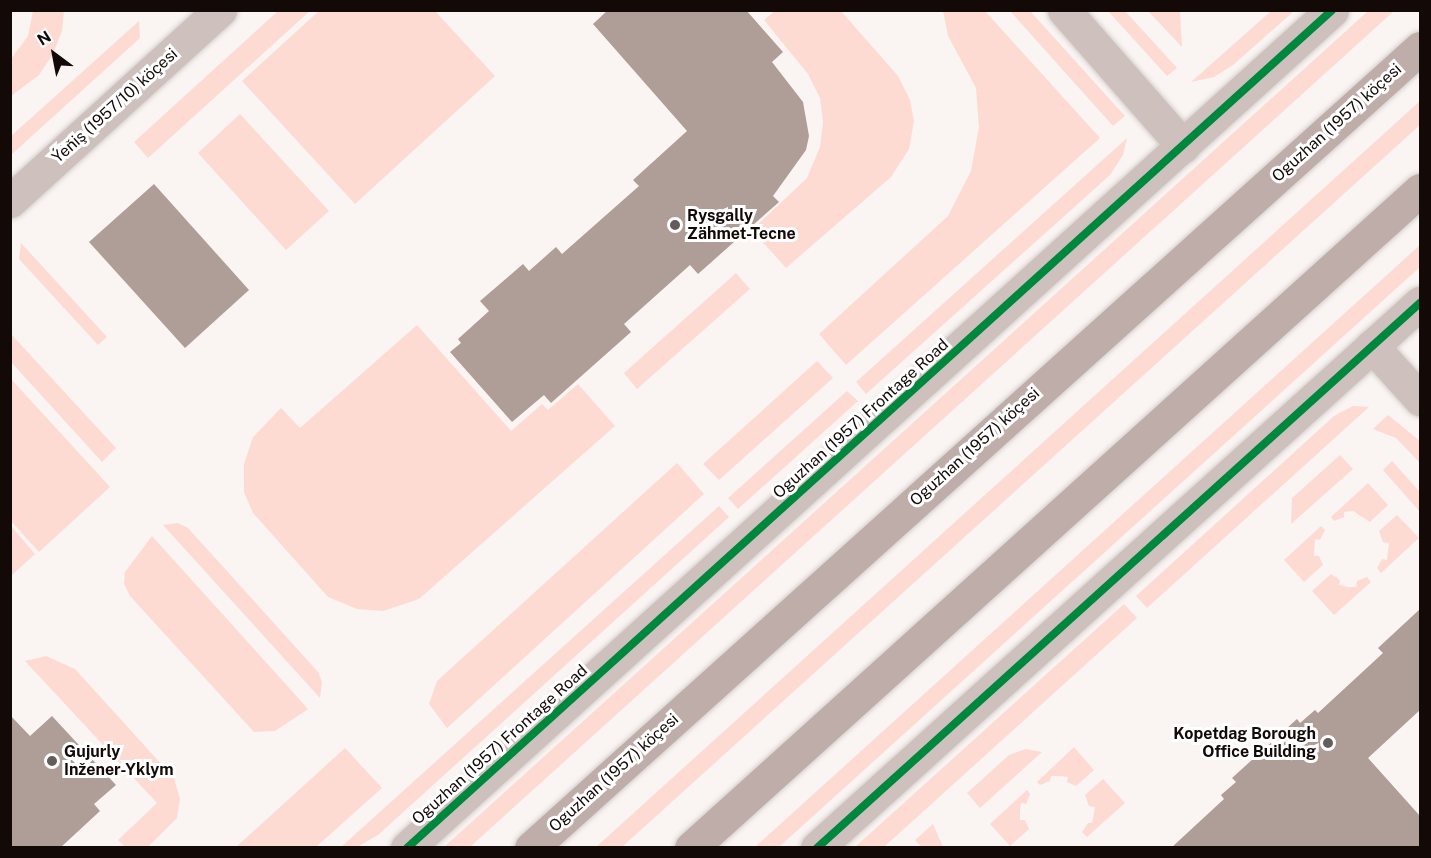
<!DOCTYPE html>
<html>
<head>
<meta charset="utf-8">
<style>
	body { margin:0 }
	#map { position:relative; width:1431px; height:858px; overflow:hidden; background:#faf4f2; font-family:"Public Sans",sans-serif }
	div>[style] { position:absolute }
	.green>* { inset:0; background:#fddbd3 }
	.building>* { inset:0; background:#af9d98 }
	.roads { filter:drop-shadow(0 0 2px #d4cfcd) drop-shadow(0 0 2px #d4cfcd) }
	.minor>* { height:33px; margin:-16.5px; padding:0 16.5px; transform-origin:16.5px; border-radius:16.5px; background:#cec0bc }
	.major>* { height:33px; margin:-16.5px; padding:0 16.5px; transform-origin:16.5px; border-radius:16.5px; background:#bfada9 }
	.cycleway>* { height:8px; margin:-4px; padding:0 4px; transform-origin:4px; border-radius:4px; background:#00873e }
	.dots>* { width:16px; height:16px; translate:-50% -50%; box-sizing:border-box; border:3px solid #fff; border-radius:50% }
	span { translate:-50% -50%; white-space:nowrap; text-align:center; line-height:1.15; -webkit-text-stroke:6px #fff; paint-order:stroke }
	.street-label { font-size:16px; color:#130a08 }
	.poi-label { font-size:16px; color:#130a08; font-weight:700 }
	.left { translate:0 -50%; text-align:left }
	.right { translate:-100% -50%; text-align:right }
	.frame { position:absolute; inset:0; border:12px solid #130a08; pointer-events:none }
	.north { position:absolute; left:24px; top:24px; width:60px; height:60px; -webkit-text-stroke:4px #fff; paint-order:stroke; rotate:328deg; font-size:16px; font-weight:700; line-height:24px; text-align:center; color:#130a08 }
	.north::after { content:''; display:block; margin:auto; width:21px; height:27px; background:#130a08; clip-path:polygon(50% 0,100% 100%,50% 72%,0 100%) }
</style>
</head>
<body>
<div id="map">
	<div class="green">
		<i style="clip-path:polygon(320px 10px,435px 11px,495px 76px,355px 204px,242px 81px)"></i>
		<i style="clip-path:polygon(776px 10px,841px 11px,898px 76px,910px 100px,914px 121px,909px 149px,891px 177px,786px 268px,752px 230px,807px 178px,820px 147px,823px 122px,820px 98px,808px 74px,764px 20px)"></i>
		<i style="clip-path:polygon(33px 11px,64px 11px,62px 31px,53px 54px,39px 75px,11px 96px,11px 59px,28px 36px)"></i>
		<i style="clip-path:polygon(278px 11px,310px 11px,148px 158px,134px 142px)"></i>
		<i style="clip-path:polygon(943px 11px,985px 11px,1100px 138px,846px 365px,819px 334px,948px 216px,971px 171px,979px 127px,976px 88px,948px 36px)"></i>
		<i style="clip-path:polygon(1010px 11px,1030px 11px,1125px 116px,1113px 126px)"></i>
		<i style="clip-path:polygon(1108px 11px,1125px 11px,1177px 68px,1167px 76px)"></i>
		<i style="clip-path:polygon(1148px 11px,1180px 11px,1182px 47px)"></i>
		<i style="clip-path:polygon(1271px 11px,1294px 11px,1233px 65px,1214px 77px,1191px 82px)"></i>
		<i style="clip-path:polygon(1368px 11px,1394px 11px,470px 847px,444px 847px)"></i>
		<i style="clip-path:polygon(139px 21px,140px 38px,11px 155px,11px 136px)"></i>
		<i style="clip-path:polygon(1420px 101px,1420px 125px,622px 847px,596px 847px)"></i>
		<i style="clip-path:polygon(240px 114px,329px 211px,286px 250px,198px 153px)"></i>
		<i style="clip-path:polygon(1127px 138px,1123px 155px,1110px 175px,866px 394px,856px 382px)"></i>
		<i style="clip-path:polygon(21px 243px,107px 337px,98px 345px,19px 259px)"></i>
		<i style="clip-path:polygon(1420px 245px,1420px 267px,779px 847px,755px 847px)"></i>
		<i style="clip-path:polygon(736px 273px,750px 289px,637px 389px,624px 373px)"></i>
		<i style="clip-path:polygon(417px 325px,511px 431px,542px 404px,548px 410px,578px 384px,615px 426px,419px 599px,383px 611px,357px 609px,328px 597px,253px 513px,244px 492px,244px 464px,253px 437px,281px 408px,300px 428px)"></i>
		<i style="clip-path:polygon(11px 334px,116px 448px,102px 462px,11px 362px)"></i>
		<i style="clip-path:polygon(817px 361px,833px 378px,719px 480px,703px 464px)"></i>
		<i style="clip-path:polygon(11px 379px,110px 487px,39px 552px,11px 521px)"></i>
		<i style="clip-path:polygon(847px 391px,858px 401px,738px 509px,728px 498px)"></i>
		<i style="clip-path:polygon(1353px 406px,1369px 407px,1147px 608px,1136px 596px,1334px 416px)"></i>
		<i style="clip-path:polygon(1388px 415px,1420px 441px,1420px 463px,1396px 438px,1373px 429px)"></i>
		<i style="clip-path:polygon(1340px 455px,1353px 469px,1291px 524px,1292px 498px)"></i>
		<i style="clip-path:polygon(1392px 461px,1420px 492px,1420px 512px,1383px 470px)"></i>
		<i style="clip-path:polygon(677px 463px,704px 494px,447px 728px,429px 704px,437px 681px)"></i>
		<i style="clip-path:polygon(1368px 483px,1388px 505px,1370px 522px,1353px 511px,1344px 512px,1344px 517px,1334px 521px,1331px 517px)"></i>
		<i style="clip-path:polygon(719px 506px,729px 517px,378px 835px,357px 847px,341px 847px)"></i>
		<i style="clip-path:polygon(1397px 515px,1419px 538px,1381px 573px,1377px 568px,1382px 559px,1387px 560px,1389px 543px,1383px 542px,1379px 531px)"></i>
		<i style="clip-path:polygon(178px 523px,188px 528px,318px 672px,322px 682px,320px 698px,163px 525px)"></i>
		<i style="clip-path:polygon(11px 526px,35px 554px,11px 576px)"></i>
		<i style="clip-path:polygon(1321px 526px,1325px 530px,1320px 540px,1315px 539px,1314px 556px,1319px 556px,1323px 565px,1304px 582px,1284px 560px)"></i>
		<i style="clip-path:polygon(152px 536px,308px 709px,275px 731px,254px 732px,130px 596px,124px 584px,125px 572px)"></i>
		<i style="clip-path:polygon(1331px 574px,1340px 580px,1339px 585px,1348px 587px,1356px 587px,1357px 581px,1367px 577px,1371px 582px,1334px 615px,1312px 591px)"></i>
		<i style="clip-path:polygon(1124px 604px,1137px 618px,884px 847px,855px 847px)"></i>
		<i style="clip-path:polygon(46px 656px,75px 669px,174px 778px,180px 799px,177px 818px,148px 847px,125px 847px,118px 840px,157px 803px,25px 661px)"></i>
		<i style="clip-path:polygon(1074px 747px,1094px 770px,1076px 786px,1067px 782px,1068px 777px,1059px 776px,1051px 776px,1050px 781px,1040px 785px,1037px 782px)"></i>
		<i style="clip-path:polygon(345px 748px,382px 788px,316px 847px,236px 847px)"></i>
		<i style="clip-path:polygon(1026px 749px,1042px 752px,980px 808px,967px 793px,1009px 755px)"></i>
		<i style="clip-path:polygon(1103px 779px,1125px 803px,1087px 837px,1082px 832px,1088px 823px,1092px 823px,1095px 807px,1089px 806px,1085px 795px)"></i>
		<i style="clip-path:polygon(1027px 790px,1030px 794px,1026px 804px,1021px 803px,1020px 811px,1020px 820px,1025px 820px,1029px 829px,1010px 846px,990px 824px)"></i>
		<i style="clip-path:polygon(933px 824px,943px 847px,921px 847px,915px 840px)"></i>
	</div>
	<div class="building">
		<i style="clip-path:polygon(608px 10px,746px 10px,783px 52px,772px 62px,803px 102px,809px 136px,806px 150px,773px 196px,779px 202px,698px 274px,690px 265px,624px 324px,631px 332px,551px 403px,544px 395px,512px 422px,450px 352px,461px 343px,458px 339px,489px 311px,480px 301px,523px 264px,529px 271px,556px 247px,562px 254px,639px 186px,633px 180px,687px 131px,593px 24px)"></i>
		<i style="clip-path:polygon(154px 184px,249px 290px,185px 348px,89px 242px)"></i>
		<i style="clip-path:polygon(1420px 609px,1420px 710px,1368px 758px,1420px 816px,1420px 848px,1171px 848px,1224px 799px,1221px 795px,1236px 782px,1232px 778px,1297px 719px,1300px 723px,1315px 710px,1318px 713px,1383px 653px,1378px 648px)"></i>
		<i style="clip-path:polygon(10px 715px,30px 736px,52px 716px,116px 785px,94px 804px,100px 811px,60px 848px,10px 848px)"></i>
	</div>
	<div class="roads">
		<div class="minor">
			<i style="left:1064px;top:10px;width:181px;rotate:48.8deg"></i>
			<i style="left:10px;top:201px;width:284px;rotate:-42.3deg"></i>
			<i style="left:1372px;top:346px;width:72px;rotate:47.8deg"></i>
			<i style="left:407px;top:848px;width:1248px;rotate:-42.17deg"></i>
			<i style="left:817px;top:848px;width:813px;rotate:-42.11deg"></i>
		</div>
		<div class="major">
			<i style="left:531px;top:848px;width:1196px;rotate:-41.98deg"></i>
			<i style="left:691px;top:848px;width:982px;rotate:-42.07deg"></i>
		</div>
	</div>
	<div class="cycleway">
		<i style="left:407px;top:848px;width:1248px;rotate:-42.17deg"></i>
		<i style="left:817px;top:848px;width:813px;rotate:-42.11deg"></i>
	</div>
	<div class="dots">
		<i style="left:675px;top:225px;background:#645c5a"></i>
		<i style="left:1328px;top:743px;background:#645c5a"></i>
		<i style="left:52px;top:761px;background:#645c5a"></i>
	</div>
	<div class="street-label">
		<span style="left:115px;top:106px;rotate:-42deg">Ýeňiş (1957/10) köçesi</span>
		<span style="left:1337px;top:123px;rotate:-42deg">Oguzhan (1957) köçesi</span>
		<span style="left:861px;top:419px;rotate:-42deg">Oguzhan (1957) Frontage Road</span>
		<span style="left:975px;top:447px;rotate:-42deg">Oguzhan (1957) köçesi</span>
		<span style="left:500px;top:745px;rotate:-42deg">Oguzhan (1957) Frontage Road</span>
		<span style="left:614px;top:773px;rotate:-42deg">Oguzhan (1957) köçesi</span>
	</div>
	<div class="poi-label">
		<span class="left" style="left:687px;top:225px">Rysgally<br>Zähmet-Tecne</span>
		<span class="right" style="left:1316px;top:743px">Kopetdag Borough<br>Office Building</span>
		<span class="left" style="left:64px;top:761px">Gujurly<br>Inžener-Yklym</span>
	</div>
	<div class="frame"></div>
	<div class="north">N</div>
</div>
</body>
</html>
